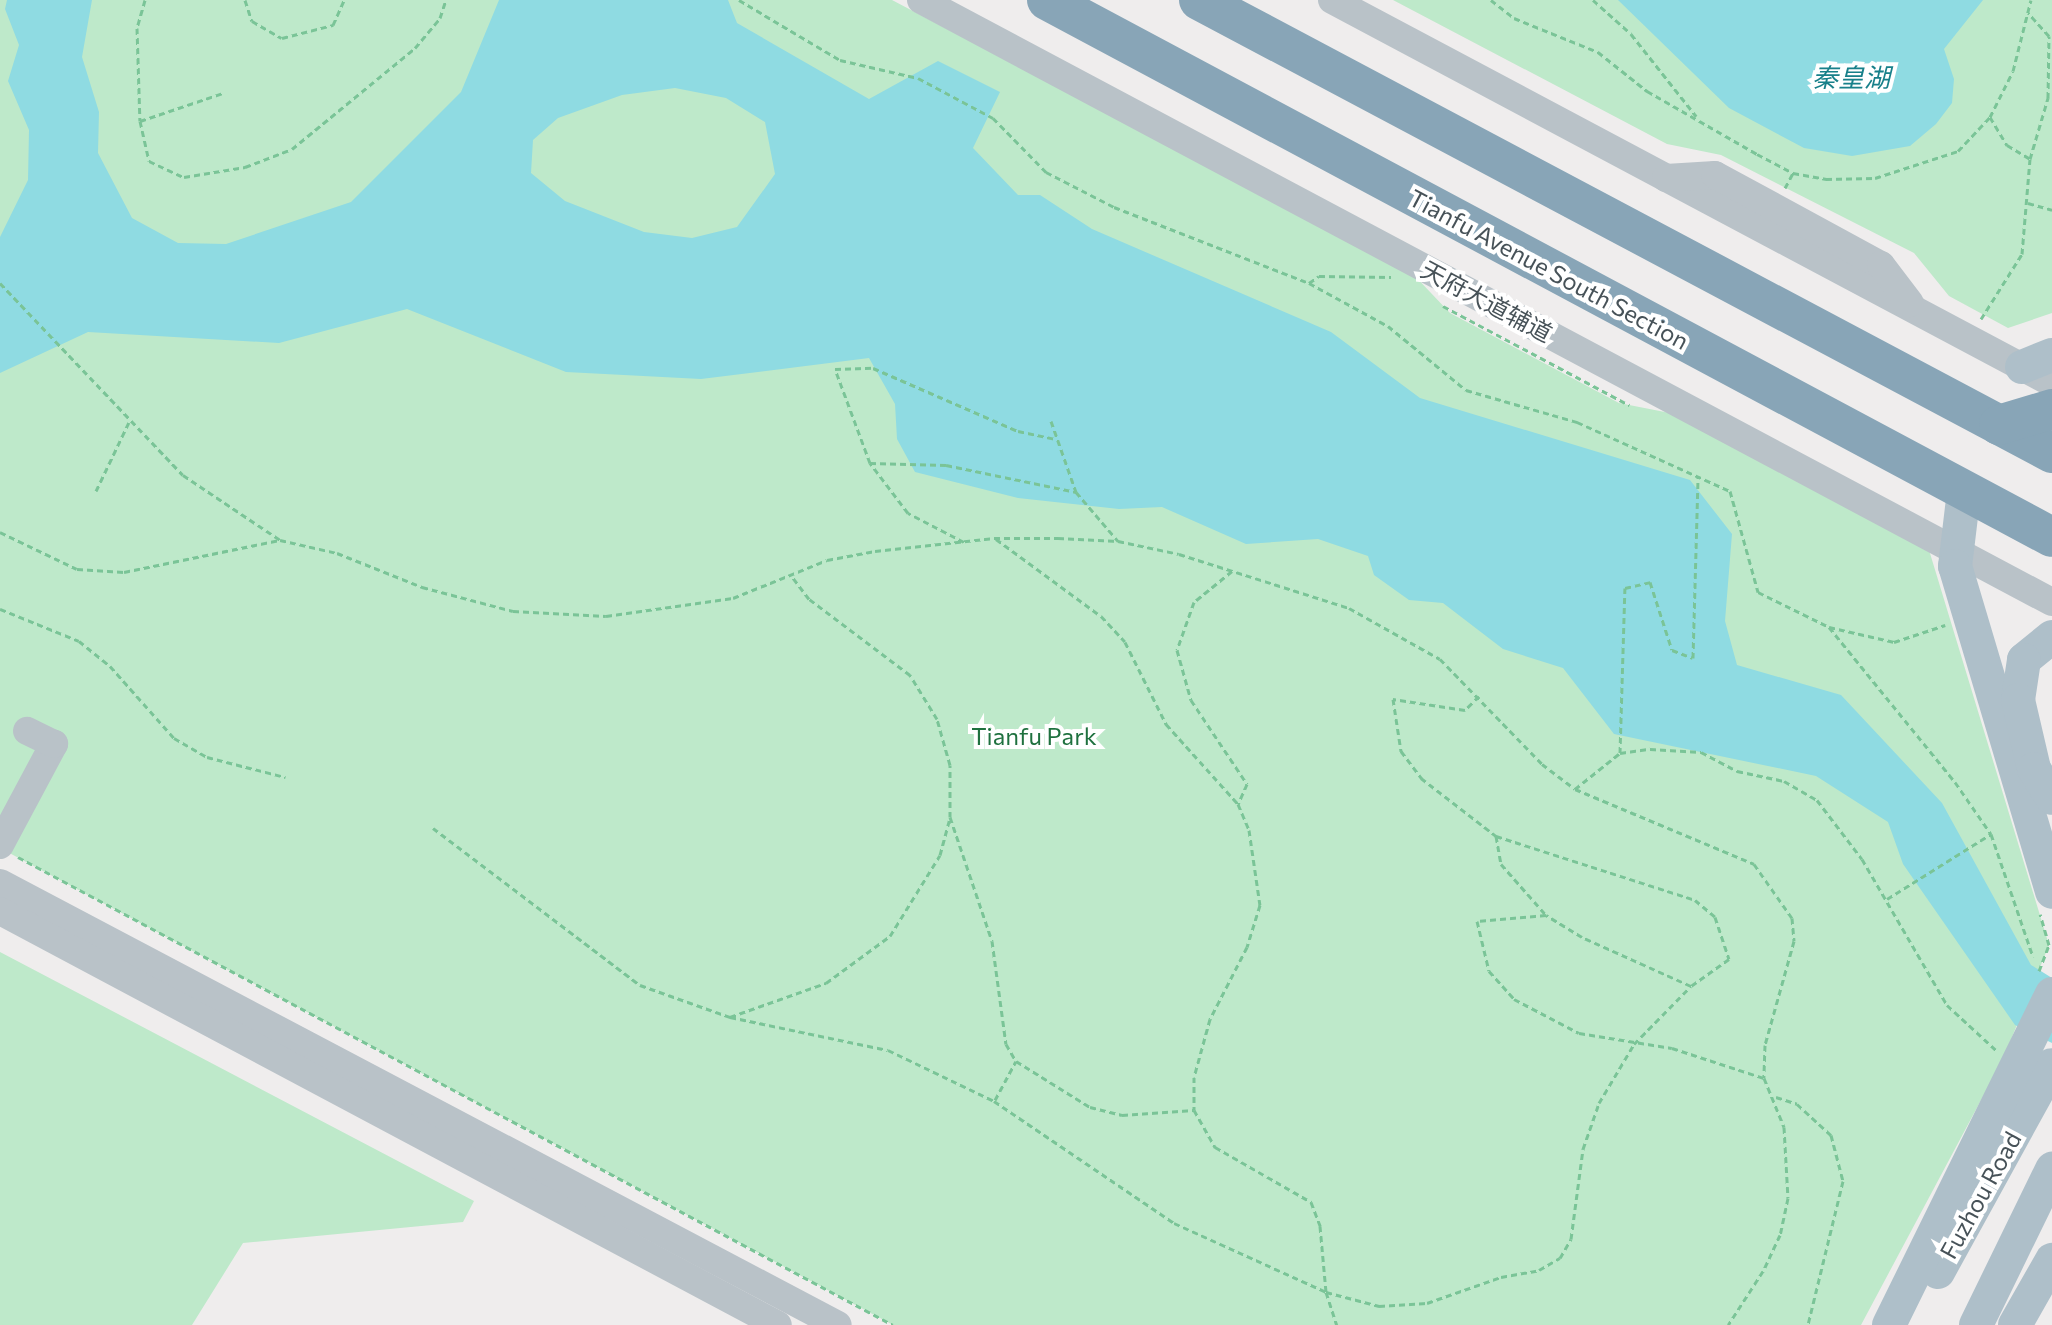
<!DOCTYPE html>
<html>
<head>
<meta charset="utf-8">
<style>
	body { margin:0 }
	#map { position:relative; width:2052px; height:1325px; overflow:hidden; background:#efeded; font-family:Commissioner,"Noto Sans SC",sans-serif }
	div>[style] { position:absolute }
	.green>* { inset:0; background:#bee9ca }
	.water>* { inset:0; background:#8fdbe2 }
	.path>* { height:3px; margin-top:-1.5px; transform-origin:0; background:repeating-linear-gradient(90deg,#7ac497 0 6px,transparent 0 10px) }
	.minor>* { height:28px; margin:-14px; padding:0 14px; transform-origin:14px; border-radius:14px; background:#b9c2c8 }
	.major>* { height:34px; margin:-17px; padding:0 17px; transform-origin:17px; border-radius:17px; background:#aebfc9 }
	.highway>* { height:40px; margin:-20px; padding:0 20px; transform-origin:20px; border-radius:20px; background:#88a5b7 }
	span { translate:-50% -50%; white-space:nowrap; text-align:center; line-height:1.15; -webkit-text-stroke:8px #fff; paint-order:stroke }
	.street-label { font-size:24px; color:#475258 }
	.park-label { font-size:24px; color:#1f713f }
	.water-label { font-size:26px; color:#18808a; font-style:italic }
</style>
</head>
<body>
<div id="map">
	<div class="green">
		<i style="clip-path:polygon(0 0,892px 0,1412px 273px,1450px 313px,1523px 352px,1619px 403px,1680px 415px,1929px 550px,2049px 945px,2004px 1057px,1861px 1325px,893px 1325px,0 848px)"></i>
		<i style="clip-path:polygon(1393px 0,2052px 0,2052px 313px,2008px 328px,1949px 296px,1914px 253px,1721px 155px,1667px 144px)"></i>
		<i style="clip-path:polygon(0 952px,474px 1201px,463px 1222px,243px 1243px,192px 1325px,0 1325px)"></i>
	</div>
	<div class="water">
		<i style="clip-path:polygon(evenodd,7px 0,92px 0,82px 57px,99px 112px,98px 153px,132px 218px,178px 243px,226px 244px,351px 202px,461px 92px,499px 0,728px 0,737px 23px,869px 99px,938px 61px,1000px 92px,973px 148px,1018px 195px,1040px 195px,1092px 229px,1331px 332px,1420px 398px,1690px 480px,1732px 534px,1725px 621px,1737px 665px,1841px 695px,1942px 803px,2031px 965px,2052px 978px,2052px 1043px,2015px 1025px,1903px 864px,1888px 822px,1816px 776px,1614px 734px,1563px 668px,1503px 649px,1443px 603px,1409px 600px,1374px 575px,1368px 556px,1318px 539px,1246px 544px,1162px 507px,1119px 509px,1018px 498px,915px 472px,897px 439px,895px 404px,869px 358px,701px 379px,566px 372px,407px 309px,279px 343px,88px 332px,0 373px,0 237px,28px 180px,29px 130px,8px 81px,19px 45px,5px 9px,7px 0,675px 88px,726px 98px,765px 122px,775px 174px,737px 227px,692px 238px,644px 232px,565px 201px,531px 173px,533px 140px,558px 118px,622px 95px,675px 88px)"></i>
		<i style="clip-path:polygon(1618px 0,1983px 0,1944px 49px,1954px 79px,1952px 103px,1936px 124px,1910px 146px,1852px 156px,1804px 148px,1729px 108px)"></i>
	</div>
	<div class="path">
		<i style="left:145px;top:0;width:29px;rotate:106deg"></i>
		<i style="left:137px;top:28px;width:93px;rotate:88.2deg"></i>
		<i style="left:140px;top:121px;width:41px;rotate:77.3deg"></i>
		<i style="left:149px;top:161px;width:38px;rotate:25deg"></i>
		<i style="left:184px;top:177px;width:62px;rotate:-9.3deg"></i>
		<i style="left:245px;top:167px;width:50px;rotate:-21deg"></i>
		<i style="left:292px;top:149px;width:159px;rotate:-39.4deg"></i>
		<i style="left:415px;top:48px;width:39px;rotate:-50deg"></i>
		<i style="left:440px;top:18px;width:19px;rotate:-72deg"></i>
		<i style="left:245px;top:0;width:22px;rotate:72deg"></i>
		<i style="left:252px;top:21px;width:34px;rotate:30deg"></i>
		<i style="left:282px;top:38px;width:53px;rotate:-14.3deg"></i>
		<i style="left:333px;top:25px;width:27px;rotate:-66deg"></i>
		<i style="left:739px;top:0;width:117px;rotate:30.7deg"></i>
		<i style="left:840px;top:60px;width:80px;rotate:13deg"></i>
		<i style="left:918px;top:78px;width:85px;rotate:28.1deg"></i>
		<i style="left:993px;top:118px;width:76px;rotate:45.5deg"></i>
		<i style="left:1046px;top:172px;width:76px;rotate:27.2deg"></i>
		<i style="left:1114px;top:207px;width:209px;rotate:21.3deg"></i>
		<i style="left:1309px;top:283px;width:90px;rotate:28.6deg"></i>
		<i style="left:1388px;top:326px;width:101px;rotate:39.4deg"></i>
		<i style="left:1466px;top:390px;width:116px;rotate:16.1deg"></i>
		<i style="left:1577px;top:422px;width:168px;rotate:24.3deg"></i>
		<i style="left:1730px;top:491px;width:105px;rotate:74.5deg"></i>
		<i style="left:1758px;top:592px;width:79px;rotate:26.2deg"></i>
		<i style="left:1829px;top:627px;width:200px;rotate:50.9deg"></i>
		<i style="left:1955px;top:782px;width:63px;rotate:55.3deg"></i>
		<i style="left:1991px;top:834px;width:130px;rotate:71.1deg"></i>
		<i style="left:1491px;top:0;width:29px;rotate:38deg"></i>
		<i style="left:1514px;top:18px;width:91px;rotate:22deg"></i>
		<i style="left:1598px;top:52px;width:63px;rotate:38.5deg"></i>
		<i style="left:1647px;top:91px;width:127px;rotate:29.8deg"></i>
		<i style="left:1757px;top:154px;width:41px;rotate:27.8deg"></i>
		<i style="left:1793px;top:173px;width:34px;rotate:10deg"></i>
		<i style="left:1826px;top:179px;width:49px;rotate:-1.2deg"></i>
		<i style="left:1875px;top:178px;width:87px;rotate:-18deg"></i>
		<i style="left:1958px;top:151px;width:47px;rotate:-46.7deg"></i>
		<i style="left:1990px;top:117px;width:51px;rotate:-63.4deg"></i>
		<i style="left:2013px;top:71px;width:73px;rotate:-75.8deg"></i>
		<i style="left:1593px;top:0;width:51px;rotate:41.8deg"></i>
		<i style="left:1631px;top:34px;width:105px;rotate:51.6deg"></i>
		<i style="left:1990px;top:117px;width:33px;rotate:59deg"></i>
		<i style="left:2007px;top:145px;width:27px;rotate:31deg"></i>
		<i style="left:140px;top:121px;width:88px;rotate:-18.6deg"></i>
		<i style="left:1785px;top:188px;width:17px;rotate:-62deg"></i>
		<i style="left:2028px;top:203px;width:25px;rotate:16deg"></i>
		<i style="left:0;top:283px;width:265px;rotate:46.4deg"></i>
		<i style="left:183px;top:475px;width:117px;rotate:33.8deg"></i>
		<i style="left:1309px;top:283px;width:12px;rotate:-35deg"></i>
		<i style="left:1319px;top:276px;width:72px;rotate:0.8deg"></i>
		<i style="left:1443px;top:306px;width:211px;rotate:28deg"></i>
		<i style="left:1981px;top:319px;width:77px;rotate:-57.8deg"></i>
		<i style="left:2022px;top:254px;width:95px;rotate:-85.2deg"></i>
		<i style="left:2030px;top:159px;width:64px;rotate:-73.6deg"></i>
		<i style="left:2048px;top:98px;width:62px;rotate:-89.1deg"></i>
		<i style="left:2049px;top:36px;width:31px;rotate:-132deg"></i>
		<i style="left:1051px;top:421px;width:75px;rotate:70.6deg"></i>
		<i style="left:1076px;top:492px;width:65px;rotate:49.4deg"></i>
		<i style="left:870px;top:463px;width:76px;rotate:1.5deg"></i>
		<i style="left:946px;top:465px;width:133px;rotate:11.7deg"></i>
		<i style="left:96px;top:491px;width:76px;rotate:-64.4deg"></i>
		<i style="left:0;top:532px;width:85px;rotate:25.7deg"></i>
		<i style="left:77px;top:569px;width:47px;rotate:3.7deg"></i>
		<i style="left:124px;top:572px;width:159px;rotate:-11.6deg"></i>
		<i style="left:280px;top:540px;width:58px;rotate:12.8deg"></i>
		<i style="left:337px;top:553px;width:92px;rotate:21.8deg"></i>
		<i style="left:422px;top:587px;width:94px;rotate:14.8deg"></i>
		<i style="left:513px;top:611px;width:93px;rotate:3.1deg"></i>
		<i style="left:606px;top:616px;width:128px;rotate:-8.1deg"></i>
		<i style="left:733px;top:598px;width:101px;rotate:-22deg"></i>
		<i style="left:827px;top:560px;width:49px;rotate:-10.6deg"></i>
		<i style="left:875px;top:551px;width:120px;rotate:-6.2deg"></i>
		<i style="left:994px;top:538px;width:64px"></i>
		<i style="left:1058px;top:538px;width:60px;rotate:2.9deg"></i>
		<i style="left:1118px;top:541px;width:62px;rotate:12deg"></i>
		<i style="left:1179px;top:554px;width:178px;rotate:17.6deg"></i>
		<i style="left:1349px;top:608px;width:104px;rotate:29.3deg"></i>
		<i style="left:1440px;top:659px;width:146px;rotate:45.8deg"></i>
		<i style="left:1542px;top:764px;width:41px;rotate:37.1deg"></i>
		<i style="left:1575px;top:789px;width:194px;rotate:22.7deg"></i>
		<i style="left:1754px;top:864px;width:66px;rotate:54.9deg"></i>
		<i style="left:1792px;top:918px;width:23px;rotate:85deg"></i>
		<i style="left:1794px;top:941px;width:108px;rotate:105.6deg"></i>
		<i style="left:1765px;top:1045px;width:33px;rotate:92deg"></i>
		<i style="left:1764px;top:1078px;width:53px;rotate:67.8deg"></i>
		<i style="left:1784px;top:1127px;width:71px;rotate:86.8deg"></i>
		<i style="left:1788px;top:1198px;width:38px;rotate:102deg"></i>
		<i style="left:1780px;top:1235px;width:40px;rotate:115deg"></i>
		<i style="left:1763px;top:1271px;width:64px;rotate:122.9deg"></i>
		<i style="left:996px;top:539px;width:130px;rotate:36.3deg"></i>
		<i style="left:1101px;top:616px;width:35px;rotate:47deg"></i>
		<i style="left:1125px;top:642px;width:92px;rotate:63.4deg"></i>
		<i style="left:1166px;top:724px;width:108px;rotate:48deg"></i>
		<i style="left:1238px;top:804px;width:28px;rotate:67deg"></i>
		<i style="left:1249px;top:830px;width:76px;rotate:81.7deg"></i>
		<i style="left:1260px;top:905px;width:44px;rotate:107.2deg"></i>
		<i style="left:1247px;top:947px;width:81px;rotate:117.2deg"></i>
		<i style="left:1210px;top:1019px;width:60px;rotate:105.4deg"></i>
		<i style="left:1194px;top:1077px;width:33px;rotate:90deg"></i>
		<i style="left:1194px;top:1110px;width:43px;rotate:60.4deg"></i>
		<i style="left:1215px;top:1147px;width:111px;rotate:29.8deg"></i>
		<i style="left:1311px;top:1202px;width:26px;rotate:69deg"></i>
		<i style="left:1320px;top:1226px;width:66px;rotate:84.8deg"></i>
		<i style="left:1326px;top:1292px;width:35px;rotate:72deg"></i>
		<i style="left:964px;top:542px;width:63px;rotate:-152.6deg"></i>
		<i style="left:908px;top:513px;width:63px;rotate:-127.2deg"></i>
		<i style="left:870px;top:463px;width:100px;rotate:-110.4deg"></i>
		<i style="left:835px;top:369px;width:38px;rotate:-2deg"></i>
		<i style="left:873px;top:368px;width:158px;rotate:23.5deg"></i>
		<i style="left:1018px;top:431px;width:39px;rotate:12deg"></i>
		<i style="left:1232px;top:571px;width:49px;rotate:140.8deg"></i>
		<i style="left:1194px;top:602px;width:51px;rotate:109.5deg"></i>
		<i style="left:1177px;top:650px;width:52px;rotate:74.4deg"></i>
		<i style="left:1191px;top:700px;width:101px;rotate:56.3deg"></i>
		<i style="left:1247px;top:784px;width:22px;rotate:114deg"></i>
		<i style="left:0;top:609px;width:85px;rotate:22.1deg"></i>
		<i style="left:79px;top:641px;width:40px;rotate:39deg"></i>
		<i style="left:110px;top:666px;width:96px;rotate:48.4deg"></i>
		<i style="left:174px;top:738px;width:38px;rotate:30deg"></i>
		<i style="left:207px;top:757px;width:81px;rotate:14.4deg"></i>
		<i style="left:1829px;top:627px;width:67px;rotate:13deg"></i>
		<i style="left:1894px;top:642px;width:54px;rotate:-18.4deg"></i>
		<i style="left:1479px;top:696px;width:20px;rotate:135deg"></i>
		<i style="left:1465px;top:710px;width:73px;rotate:-171.3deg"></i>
		<i style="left:1393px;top:699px;width:53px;rotate:81.3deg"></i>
		<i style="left:1401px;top:751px;width:34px;rotate:53deg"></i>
		<i style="left:1421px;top:778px;width:95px;rotate:37.7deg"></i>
		<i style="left:1496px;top:836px;width:209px;rotate:17.8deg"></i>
		<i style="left:1695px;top:900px;width:26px;rotate:40deg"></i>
		<i style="left:1715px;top:917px;width:44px;rotate:71.6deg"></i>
		<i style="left:1729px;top:959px;width:47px;rotate:144.6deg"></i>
		<i style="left:1691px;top:986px;width:120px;rotate:-155.8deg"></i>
		<i style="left:1582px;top:937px;width:42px;rotate:-148.6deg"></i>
		<i style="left:1546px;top:915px;width:69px;rotate:175deg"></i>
		<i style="left:1477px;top:921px;width:51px;rotate:76.5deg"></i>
		<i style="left:1489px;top:971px;width:38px;rotate:48deg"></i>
		<i style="left:1514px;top:999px;width:73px;rotate:27.6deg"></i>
		<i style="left:1579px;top:1033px;width:94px;rotate:9.2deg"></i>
		<i style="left:1672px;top:1048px;width:97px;rotate:18.1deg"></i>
		<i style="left:1620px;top:753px;width:165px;rotate:-88.3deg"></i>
		<i style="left:1625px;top:588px;width:26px;rotate:-13deg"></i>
		<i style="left:1650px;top:582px;width:71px;rotate:72.1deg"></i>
		<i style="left:1672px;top:650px;width:22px;rotate:21deg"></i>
		<i style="left:1693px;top:658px;width:182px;rotate:-88.4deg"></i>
		<i style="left:1575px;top:789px;width:58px;rotate:-38.7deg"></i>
		<i style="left:1620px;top:753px;width:30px;rotate:-8deg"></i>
		<i style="left:1650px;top:749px;width:51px;rotate:3.4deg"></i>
		<i style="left:1701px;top:752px;width:41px;rotate:27.8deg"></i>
		<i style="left:1737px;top:771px;width:48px;rotate:12deg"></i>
		<i style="left:1784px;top:781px;width:38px;rotate:30deg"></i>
		<i style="left:1817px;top:800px;width:74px;rotate:52.7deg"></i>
		<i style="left:1862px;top:859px;width:169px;rotate:59.8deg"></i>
		<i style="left:1947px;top:1005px;width:67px;rotate:42.6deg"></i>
		<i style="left:950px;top:817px;width:131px;rotate:71.3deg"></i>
		<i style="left:992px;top:941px;width:104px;rotate:82.3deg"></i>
		<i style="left:1006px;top:1044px;width:20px;rotate:60deg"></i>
		<i style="left:1016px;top:1061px;width:87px;rotate:31.9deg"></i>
		<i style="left:1090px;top:1107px;width:33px;rotate:14deg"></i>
		<i style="left:1122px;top:1115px;width:72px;rotate:-4deg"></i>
		<i style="left:433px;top:828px;width:260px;rotate:37.2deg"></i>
		<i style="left:640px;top:985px;width:96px;rotate:19.6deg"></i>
		<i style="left:730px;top:1017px;width:161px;rotate:11.8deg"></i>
		<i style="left:888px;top:1050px;width:118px;rotate:25.7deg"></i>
		<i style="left:994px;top:1101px;width:217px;rotate:34.1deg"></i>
		<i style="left:1174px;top:1223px;width:167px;rotate:24.4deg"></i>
		<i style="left:1326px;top:1292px;width:55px;rotate:14.8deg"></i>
		<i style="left:1379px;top:1306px;width:48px;rotate:-3.6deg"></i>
		<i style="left:1427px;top:1303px;width:78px;rotate:-19.4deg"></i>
		<i style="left:1501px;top:1277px;width:39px;rotate:-10deg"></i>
		<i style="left:1539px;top:1270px;width:24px;rotate:-30deg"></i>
		<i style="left:1560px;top:1258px;width:22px;rotate:-60deg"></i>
		<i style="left:1571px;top:1239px;width:91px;rotate:-82.4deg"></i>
		<i style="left:1583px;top:1149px;width:49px;rotate:-70.8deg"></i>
		<i style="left:1599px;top:1103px;width:69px;rotate:-59.3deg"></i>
		<i style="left:1634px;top:1044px;width:81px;rotate:-45.5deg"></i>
		<i style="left:1496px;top:836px;width:28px;rotate:80deg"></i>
		<i style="left:1501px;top:864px;width:68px;rotate:48.6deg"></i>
		<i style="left:18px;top:857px;width:992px;rotate:28.14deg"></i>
		<i style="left:1887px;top:899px;width:123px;rotate:-32deg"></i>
		<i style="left:2039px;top:971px;width:28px;rotate:-69deg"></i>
		<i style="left:2049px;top:945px;width:32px;rotate:-106deg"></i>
		<i style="left:730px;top:1017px;width:102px;rotate:-19.5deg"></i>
		<i style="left:826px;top:983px;width:79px;rotate:-36.3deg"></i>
		<i style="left:890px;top:936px;width:95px;rotate:-58.3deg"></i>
		<i style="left:940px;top:855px;width:39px;rotate:-75deg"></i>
		<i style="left:950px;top:817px;width:52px;rotate:-90deg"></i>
		<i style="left:950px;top:765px;width:48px;rotate:-105.8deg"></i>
		<i style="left:937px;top:719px;width:52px;rotate:-121.5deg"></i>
		<i style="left:910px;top:675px;width:126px;rotate:-143deg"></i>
		<i style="left:809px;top:599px;width:30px;rotate:-127deg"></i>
		<i style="left:1776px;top:1097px;width:22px;rotate:18deg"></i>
		<i style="left:1797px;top:1104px;width:46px;rotate:42.4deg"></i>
		<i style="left:1831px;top:1135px;width:48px;rotate:75.4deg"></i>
		<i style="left:1843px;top:1181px;width:148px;rotate:103.7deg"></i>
		<i style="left:995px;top:1100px;width:44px;rotate:-61.7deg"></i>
	</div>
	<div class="minor">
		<i style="left:921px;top:0;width:1281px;rotate:28.03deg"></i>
		<i style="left:1332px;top:0;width:816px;rotate:28.01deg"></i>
		<i style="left:1666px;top:178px;width:49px;rotate:-3.5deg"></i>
		<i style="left:1715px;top:175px;width:189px;rotate:28.5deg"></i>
		<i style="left:1881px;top:265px;width:48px;rotate:52.7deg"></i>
		<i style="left:0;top:845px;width:115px;rotate:-61.9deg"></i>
		<i style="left:54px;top:744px;width:30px;rotate:-154deg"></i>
		<i style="left:0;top:883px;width:947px;rotate:27.81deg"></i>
		<i style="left:0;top:911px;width:881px;rotate:28.02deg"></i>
	</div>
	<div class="major">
		<i style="left:2022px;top:367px;width:32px;rotate:-22deg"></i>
		<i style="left:1964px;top:491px;width:76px;rotate:96.8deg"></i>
		<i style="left:1955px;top:566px;width:340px;rotate:73.4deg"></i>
		<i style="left:2052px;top:637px;width:36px;rotate:141deg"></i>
		<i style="left:2024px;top:660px;width:40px;rotate:98.5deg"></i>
		<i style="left:2018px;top:700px;width:71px;rotate:76.9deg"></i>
		<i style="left:2034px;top:769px;width:34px;rotate:58deg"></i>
		<i style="left:1938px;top:1272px;width:236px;rotate:-61.2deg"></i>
		<i style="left:1889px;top:1325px;width:369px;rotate:-63.8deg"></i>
		<i style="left:1976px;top:1325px;width:174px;rotate:-64deg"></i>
		<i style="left:2015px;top:1325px;width:75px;rotate:-60.4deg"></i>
	</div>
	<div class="highway">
		<i style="left:1047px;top:0;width:1139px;rotate:28.12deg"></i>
		<i style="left:1199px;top:0;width:966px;rotate:27.97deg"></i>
		<i style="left:1999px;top:425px;width:55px;rotate:-16.8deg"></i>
	</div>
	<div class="street-label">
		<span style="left:1549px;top:269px;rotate:28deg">Tianfu Avenue South Section</span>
		<span style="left:1487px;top:301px;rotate:28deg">天府大道辅道</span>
		<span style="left:1980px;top:1195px;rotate:-61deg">Fuzhou Road</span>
	</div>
	<div class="park-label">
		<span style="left:1034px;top:736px">Tianfu Park</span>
	</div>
	<div class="water-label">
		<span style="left:1851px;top:77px">秦皇湖</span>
	</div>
</div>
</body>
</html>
